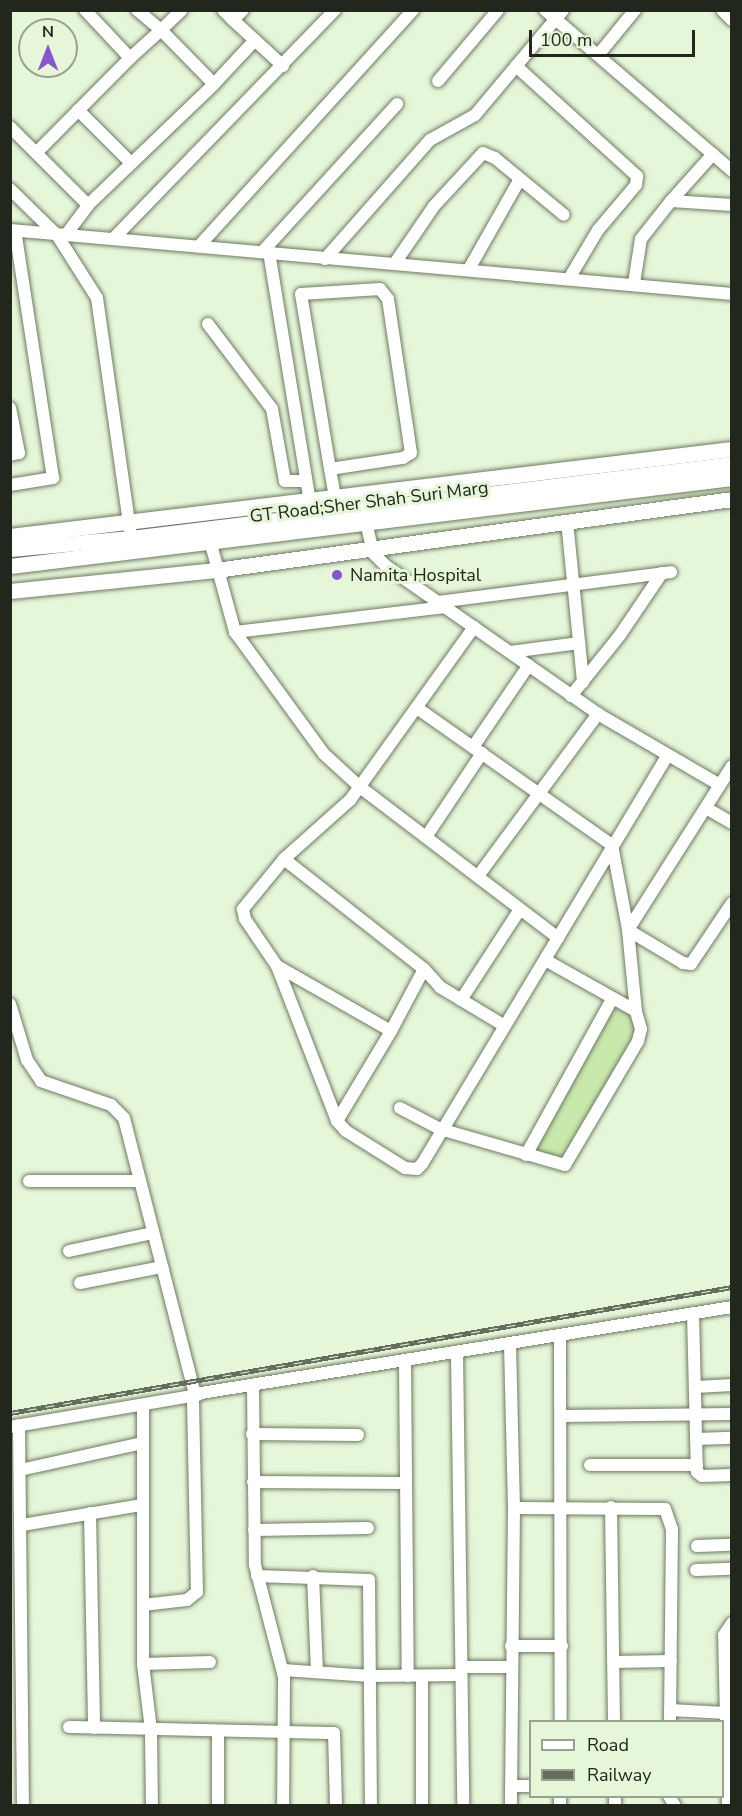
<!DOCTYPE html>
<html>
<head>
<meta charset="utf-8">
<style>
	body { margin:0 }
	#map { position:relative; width:742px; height:1816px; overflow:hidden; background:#e6f6d9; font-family:"Nunito Sans",sans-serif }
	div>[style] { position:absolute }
	.green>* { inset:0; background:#c8e8ac }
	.roads { filter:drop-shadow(0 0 2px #6d7b61) drop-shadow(0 0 2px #6d7b61) }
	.minor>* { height:12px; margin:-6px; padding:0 6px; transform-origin:6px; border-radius:6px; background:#fff }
	.major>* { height:15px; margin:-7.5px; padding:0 7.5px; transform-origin:7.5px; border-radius:7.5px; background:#fff }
	.rail>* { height:5px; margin-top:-2.5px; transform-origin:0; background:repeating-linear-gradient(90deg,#e6f6d9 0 9px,#656e5d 0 18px); box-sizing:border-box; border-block:2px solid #656e5d }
	.dots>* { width:16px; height:16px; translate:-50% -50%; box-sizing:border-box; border:3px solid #e6f6d9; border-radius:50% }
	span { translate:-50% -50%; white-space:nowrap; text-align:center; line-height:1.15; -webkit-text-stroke:6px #e6f6d9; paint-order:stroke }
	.street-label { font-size:18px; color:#21271c }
	.poi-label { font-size:18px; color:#21271c }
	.left { translate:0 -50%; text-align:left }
	.frame { position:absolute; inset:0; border:12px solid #21271c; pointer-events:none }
	.legend { position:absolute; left:529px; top:1720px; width:195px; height:78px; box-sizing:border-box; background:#e6f6d9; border:2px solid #97a38d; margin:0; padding:8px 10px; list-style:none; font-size:18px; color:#21271c }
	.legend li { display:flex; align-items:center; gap:12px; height:30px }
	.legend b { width:30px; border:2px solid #97a38d }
	.north { position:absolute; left:18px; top:18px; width:60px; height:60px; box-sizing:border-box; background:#e6f6d9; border:2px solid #97a38d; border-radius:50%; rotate:0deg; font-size:16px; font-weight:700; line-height:24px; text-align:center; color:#21271c }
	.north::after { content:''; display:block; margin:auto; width:21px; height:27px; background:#8556cf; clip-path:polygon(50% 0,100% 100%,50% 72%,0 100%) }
	.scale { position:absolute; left:529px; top:30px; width:166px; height:27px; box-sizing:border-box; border:3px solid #21271c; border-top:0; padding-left:8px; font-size:18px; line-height:21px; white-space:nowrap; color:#21271c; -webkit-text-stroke:4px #e6f6d9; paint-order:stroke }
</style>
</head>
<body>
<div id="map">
	<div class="green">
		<i style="clip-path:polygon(614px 1008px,630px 1014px,638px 1029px,562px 1163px,532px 1150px)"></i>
	</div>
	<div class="roads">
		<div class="minor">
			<i style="left:85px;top:10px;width:66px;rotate:46.8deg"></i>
			<i style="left:130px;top:58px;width:42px;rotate:-42.1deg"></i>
			<i style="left:161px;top:30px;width:31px;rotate:-140deg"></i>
			<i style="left:223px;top:10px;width:14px;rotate:45deg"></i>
			<i style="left:233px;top:20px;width:14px;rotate:-45deg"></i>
			<i style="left:545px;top:10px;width:247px;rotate:40.7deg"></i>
			<i style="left:722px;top:10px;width:14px;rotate:45deg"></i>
			<i style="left:233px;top:20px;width:68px;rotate:42.6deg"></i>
			<i style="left:599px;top:54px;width:57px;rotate:-50.7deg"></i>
			<i style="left:516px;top:66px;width:164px;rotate:42.3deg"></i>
			<i style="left:637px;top:176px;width:9px;rotate:96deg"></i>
			<i style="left:636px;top:185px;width:59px;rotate:130.2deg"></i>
			<i style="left:598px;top:230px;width:55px;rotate:120.8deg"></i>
			<i style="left:438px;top:81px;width:93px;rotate:-49.8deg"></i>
			<i style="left:214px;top:84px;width:60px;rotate:-47deg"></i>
			<i style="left:78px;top:110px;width:75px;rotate:45deg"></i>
			<i style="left:10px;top:127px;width:110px;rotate:45deg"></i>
			<i style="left:37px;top:152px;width:132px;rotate:-45.3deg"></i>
			<i style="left:10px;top:189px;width:66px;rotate:44.4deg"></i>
			<i style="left:57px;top:235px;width:75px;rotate:57.6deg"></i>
			<i style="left:97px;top:298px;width:235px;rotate:81.9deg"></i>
			<i style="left:671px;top:201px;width:63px;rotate:-48.2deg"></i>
			<i style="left:10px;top:230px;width:725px;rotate:5.07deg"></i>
			<i style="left:65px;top:236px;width:39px;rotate:-53deg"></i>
			<i style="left:88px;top:205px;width:175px;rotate:-43.8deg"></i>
			<i style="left:214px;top:84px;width:76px;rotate:-134.5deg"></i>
			<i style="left:161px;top:30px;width:29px;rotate:-44deg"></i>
			<i style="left:113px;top:239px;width:319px;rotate:-45.9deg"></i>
			<i style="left:199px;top:246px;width:319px;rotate:-47.8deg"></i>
			<i style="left:263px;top:251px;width:199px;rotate:-47.6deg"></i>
			<i style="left:269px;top:252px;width:260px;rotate:80.7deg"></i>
			<i style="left:325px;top:259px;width:159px;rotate:-48.6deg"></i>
			<i style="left:430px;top:140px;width:51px;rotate:-29.1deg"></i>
			<i style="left:475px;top:115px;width:137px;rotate:-50deg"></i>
			<i style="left:395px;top:263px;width:69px;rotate:-55.6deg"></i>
			<i style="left:434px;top:206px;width:72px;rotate:-47.2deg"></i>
			<i style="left:483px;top:153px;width:13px;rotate:23deg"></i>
			<i style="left:495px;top:158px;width:89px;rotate:39.6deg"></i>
			<i style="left:469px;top:269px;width:103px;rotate:-60.5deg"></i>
			<i style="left:634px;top:283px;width:45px;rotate:-81deg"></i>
			<i style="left:641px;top:239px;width:48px;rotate:-51.7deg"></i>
			<i style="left:671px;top:201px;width:61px;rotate:3.8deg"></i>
			<i style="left:208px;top:324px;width:106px;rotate:53deg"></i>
			<i style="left:272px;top:409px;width:73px;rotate:79.8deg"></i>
			<i style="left:285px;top:481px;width:21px"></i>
			<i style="left:10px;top:408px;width:46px;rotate:78.7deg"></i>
			<i style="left:19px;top:453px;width:9px;rotate:167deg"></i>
			<i style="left:330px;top:469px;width:74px;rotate:-8.6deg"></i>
			<i style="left:403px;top:458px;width:9px;rotate:-32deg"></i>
			<i style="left:411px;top:453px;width:156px;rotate:-98.5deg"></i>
			<i style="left:388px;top:299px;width:13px;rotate:-129deg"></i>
			<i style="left:380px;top:289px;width:79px;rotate:176.4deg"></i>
			<i style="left:301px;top:294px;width:177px;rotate:80.6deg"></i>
			<i style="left:330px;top:469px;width:28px;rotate:80deg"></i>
			<i style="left:10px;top:485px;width:44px;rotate:-9.2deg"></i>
			<i style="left:53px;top:478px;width:250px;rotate:-98.7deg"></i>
			<i style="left:567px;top:521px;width:162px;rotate:84.3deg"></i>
			<i style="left:366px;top:522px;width:32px;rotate:77deg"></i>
			<i style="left:373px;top:553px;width:18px;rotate:45deg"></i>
			<i style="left:386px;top:566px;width:259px;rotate:34.9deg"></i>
			<i style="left:598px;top:714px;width:141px;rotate:30.2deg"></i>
			<i style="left:210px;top:541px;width:94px;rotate:74.6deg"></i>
			<i style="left:235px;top:632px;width:151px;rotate:53.9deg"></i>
			<i style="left:324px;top:754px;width:49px;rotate:42.5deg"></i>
			<i style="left:360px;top:787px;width:249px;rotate:37.3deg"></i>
			<i style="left:438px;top:602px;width:235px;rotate:-7.3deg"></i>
			<i style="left:474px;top:627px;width:213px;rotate:125.6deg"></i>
			<i style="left:350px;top:800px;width:89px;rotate:138.2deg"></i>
			<i style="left:284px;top:859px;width:65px;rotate:129.4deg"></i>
			<i style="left:243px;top:909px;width:10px;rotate:79deg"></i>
			<i style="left:245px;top:919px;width:57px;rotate:55.8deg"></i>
			<i style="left:277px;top:966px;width:166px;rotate:68.8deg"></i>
			<i style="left:337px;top:1121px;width:13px;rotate:48deg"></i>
			<i style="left:346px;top:1131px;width:70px;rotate:32.1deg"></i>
			<i style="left:405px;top:1168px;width:12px;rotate:5deg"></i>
			<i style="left:417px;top:1169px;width:7px;rotate:-45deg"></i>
			<i style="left:422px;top:1164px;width:477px;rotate:-59deg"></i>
			<i style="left:235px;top:632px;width:212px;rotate:-6.8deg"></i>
			<i style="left:510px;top:652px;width:70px;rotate:-7.4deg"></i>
			<i style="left:571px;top:696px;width:78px;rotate:-51.2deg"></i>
			<i style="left:620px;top:635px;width:75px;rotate:-55.9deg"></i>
			<i style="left:417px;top:708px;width:238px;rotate:35.1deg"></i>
			<i style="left:612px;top:845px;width:86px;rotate:79.3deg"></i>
			<i style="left:628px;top:930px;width:81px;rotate:84.4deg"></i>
			<i style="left:636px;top:1011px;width:104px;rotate:-150.7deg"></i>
			<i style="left:473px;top:747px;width:99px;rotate:-55.7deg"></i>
			<i style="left:732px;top:766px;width:194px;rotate:122.4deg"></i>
			<i style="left:628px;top:930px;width:64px;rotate:31deg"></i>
			<i style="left:683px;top:963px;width:8px;rotate:7deg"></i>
			<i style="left:691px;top:964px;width:73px;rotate:-56.1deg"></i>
			<i style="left:706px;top:808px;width:30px;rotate:30deg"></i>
			<i style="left:426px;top:837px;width:101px;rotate:-56.3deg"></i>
			<i style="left:284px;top:859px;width:178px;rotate:38.2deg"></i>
			<i style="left:424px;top:969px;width:24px;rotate:48deg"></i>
			<i style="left:440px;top:987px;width:74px;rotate:31.1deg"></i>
			<i style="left:478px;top:876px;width:202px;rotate:-53.5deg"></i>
			<i style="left:277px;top:966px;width:131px;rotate:29.7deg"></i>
			<i style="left:391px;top:1031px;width:70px;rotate:-62deg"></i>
			<i style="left:461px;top:1000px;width:108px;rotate:-57deg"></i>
			<i style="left:10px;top:1004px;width:59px;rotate:73.1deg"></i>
			<i style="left:27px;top:1060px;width:25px;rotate:56deg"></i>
			<i style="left:41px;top:1081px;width:74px;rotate:18.9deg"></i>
			<i style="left:111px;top:1105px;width:18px;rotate:45deg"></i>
			<i style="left:124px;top:1118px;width:285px;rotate:75.6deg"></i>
			<i style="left:195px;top:1394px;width:544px;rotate:-9.2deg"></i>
			<i style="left:400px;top:1108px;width:45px;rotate:27.7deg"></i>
			<i style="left:440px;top:1129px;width:130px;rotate:16.1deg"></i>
			<i style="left:565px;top:1165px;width:144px;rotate:-59.5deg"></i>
			<i style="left:638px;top:1041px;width:12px;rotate:-76deg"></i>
			<i style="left:641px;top:1029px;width:19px;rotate:-106deg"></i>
			<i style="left:337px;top:1121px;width:105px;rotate:-59deg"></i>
			<i style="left:526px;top:1155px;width:178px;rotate:-61.1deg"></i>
			<i style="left:29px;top:1181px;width:111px"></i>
			<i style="left:69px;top:1251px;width:86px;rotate:-12.1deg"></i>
			<i style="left:80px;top:1283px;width:84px;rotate:-11deg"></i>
			<i style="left:693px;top:1313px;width:159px;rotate:88.6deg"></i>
			<i style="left:697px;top:1472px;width:6px;rotate:39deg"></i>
			<i style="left:702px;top:1476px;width:30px;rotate:-2deg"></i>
			<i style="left:560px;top:1335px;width:387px;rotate:89.9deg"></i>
			<i style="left:510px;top:1344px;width:164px;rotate:88.6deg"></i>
			<i style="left:514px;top:1508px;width:298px;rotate:90.6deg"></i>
			<i style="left:457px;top:1353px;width:453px;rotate:89.2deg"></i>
			<i style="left:405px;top:1361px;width:315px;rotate:89.5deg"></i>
			<i style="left:253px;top:1386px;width:179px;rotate:89.4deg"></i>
			<i style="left:255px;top:1565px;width:116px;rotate:75.5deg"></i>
			<i style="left:284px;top:1677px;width:129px;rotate:90.4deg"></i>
			<i style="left:696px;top:1387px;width:36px;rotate:-3deg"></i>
			<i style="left:562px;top:1416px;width:170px;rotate:-0.7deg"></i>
			<i style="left:19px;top:1425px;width:381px;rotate:89.4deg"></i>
			<i style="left:10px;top:1427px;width:191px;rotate:-9.7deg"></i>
			<i style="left:252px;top:1434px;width:106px;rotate:0.5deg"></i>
			<i style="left:696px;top:1439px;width:36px;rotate:-2deg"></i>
			<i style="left:590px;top:1465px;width:107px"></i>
			<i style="left:20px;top:1470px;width:126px;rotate:-12.4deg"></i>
			<i style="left:253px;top:1482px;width:151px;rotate:0.4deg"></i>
			<i style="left:611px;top:1507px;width:215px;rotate:89.2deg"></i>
			<i style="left:514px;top:1508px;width:151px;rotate:0.4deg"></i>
			<i style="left:665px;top:1509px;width:21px;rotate:71deg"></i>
			<i style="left:672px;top:1529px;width:193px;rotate:90.6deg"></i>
			<i style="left:90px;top:1513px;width:215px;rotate:88.9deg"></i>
			<i style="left:22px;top:1525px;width:122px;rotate:-9.5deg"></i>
			<i style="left:254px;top:1530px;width:114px;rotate:-1deg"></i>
			<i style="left:697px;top:1546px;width:35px;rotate:-2deg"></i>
			<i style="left:696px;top:1570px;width:36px;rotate:-2deg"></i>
			<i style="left:257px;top:1576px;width:112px;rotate:2deg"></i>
			<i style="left:369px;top:1580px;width:226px;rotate:89.5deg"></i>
			<i style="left:313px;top:1576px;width:96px;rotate:87.6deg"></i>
			<i style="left:143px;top:1605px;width:44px;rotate:-6.5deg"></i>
			<i style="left:187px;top:1600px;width:13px;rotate:-39deg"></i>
			<i style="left:197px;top:1592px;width:196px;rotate:-91.2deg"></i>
			<i style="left:511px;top:1646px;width:51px"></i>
			<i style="left:613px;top:1662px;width:58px;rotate:-1deg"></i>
			<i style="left:143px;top:1664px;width:259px;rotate:-90deg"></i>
			<i style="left:462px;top:1667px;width:49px"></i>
			<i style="left:283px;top:1670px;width:88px;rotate:3.9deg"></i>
			<i style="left:371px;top:1676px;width:90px;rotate:-0.6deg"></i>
			<i style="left:670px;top:1710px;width:56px;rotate:3.1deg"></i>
			<i style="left:69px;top:1727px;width:265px;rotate:1.3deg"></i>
			<i style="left:334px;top:1733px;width:73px;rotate:88.4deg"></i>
			<i style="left:511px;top:1786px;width:19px"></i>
			<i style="left:615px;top:1796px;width:10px;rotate:90deg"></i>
			<i style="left:669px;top:1796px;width:12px;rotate:59deg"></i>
			<i style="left:152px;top:1806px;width:76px;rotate:-90.8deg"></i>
			<i style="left:151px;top:1730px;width:66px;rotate:-96.9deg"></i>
			<i style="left:143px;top:1664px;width:67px;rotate:-1.7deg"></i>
			<i style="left:218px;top:1806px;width:75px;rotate:-90deg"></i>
			<i style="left:422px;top:1806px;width:130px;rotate:-90deg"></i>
			<i style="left:560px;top:1806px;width:10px;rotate:-90deg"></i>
			<i style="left:728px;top:1806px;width:171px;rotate:-91.3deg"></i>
			<i style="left:724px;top:1635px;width:14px;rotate:-56deg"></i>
		</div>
		<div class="major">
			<i style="left:10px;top:536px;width:727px;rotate:-6.87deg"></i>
			<i style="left:10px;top:549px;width:121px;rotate:-5.2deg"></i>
			<i style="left:131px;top:538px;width:606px;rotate:-7.02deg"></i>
			<i style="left:10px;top:566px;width:727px;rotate:-6.95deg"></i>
			<i style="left:10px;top:591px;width:207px;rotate:-5.8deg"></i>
			<i style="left:216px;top:570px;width:521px;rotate:-7.83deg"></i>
		</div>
	</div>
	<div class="rail">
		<i style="left:10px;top:1413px;width:733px;rotate:-9.9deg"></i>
	</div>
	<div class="dots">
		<i style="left:337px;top:575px;background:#8556cf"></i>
	</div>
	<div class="street-label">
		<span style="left:369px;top:502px;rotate:-7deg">GT Road;Sher Shah Suri Marg</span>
	</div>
	<div class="poi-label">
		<span class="left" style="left:350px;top:575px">Namita Hospital</span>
	</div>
	<div class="frame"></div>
	<ul class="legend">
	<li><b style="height:8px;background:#fff"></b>Road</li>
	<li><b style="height:8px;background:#656e5d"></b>Railway</li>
	</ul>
	<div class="north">N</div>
	<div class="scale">100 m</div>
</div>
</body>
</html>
